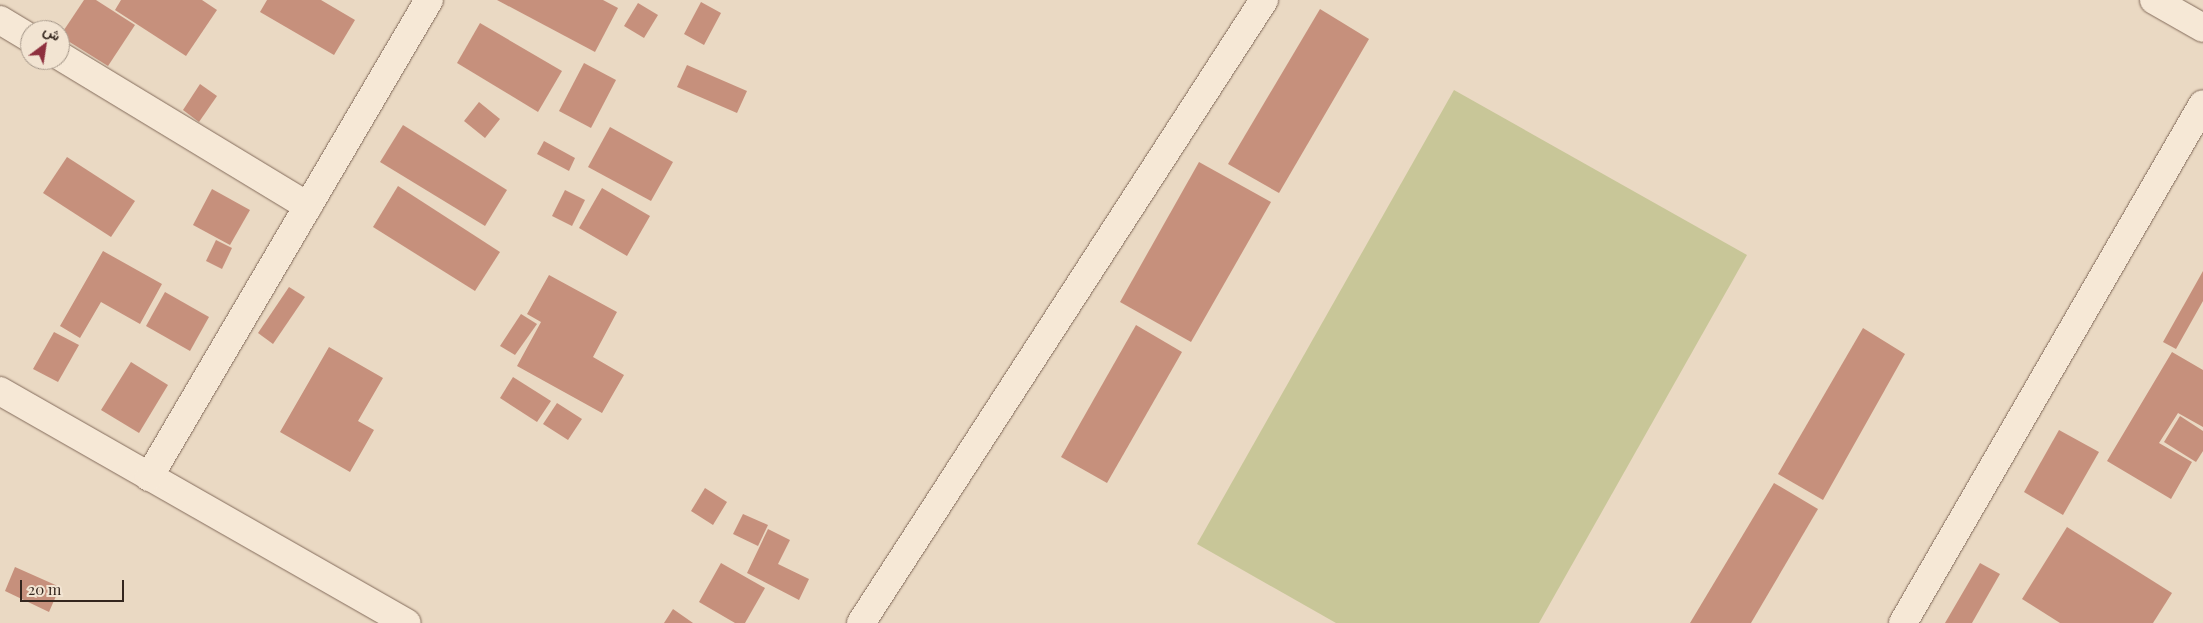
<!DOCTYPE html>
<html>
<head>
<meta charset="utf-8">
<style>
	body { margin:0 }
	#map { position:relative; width:2203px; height:623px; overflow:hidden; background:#ead9c3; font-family:"Playfair Display",Vazirmatn,serif }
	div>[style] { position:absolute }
	.green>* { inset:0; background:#c8c698 }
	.building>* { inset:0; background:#c6907c }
	.roads { filter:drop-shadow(0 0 1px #836b5b) drop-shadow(0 0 1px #836b5b) }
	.minor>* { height:28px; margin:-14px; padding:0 14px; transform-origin:14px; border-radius:14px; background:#f6e8d6 }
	span { translate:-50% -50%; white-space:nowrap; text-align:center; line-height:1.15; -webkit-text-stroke:5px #f2e4d2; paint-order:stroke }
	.north { position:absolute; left:20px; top:20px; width:50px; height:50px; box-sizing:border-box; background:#f2e4d2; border:1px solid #a6988a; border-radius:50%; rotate:31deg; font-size:14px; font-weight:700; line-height:20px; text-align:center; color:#34261e }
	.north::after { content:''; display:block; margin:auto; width:18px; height:22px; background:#8e303e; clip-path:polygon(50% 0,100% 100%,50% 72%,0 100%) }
	.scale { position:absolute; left:20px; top:580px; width:104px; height:22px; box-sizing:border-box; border:2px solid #34261e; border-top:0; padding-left:6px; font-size:15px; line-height:18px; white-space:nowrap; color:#34261e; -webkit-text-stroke:4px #f2e4d2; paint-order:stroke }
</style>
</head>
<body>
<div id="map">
	<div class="green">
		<i style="clip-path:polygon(1454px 90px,1747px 255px,1539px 623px,1336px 623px,1197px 544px)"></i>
	</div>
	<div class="building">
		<i style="clip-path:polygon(84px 0,96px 0,135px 25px,108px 66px,60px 36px)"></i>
		<i style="clip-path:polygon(121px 0,202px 0,217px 10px,186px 56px,115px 10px)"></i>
		<i style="clip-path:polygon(267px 0,321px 0,355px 20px,334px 55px,260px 12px)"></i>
		<i style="clip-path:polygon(497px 0,603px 0,618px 8px,595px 52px)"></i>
		<i style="clip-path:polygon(701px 2px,721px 13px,704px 45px,684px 34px)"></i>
		<i style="clip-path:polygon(638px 3px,658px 15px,644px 38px,624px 26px)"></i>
		<i style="clip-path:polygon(1320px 9px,1369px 39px,1279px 193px,1228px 164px)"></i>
		<i style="clip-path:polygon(480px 23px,562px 71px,538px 112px,457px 63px)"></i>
		<i style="clip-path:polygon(584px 63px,616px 80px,591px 128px,559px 111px)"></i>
		<i style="clip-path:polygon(687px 65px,747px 91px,737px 113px,677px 87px)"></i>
		<i style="clip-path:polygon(200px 84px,217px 96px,199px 122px,183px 110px)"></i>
		<i style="clip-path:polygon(479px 102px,500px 119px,485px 138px,464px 121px)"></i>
		<i style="clip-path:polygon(403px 125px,507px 190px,485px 226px,380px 162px)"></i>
		<i style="clip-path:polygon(610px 127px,673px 162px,651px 201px,588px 167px)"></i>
		<i style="clip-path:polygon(544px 141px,575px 158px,569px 171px,537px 154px)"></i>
		<i style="clip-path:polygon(67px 157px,135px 201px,111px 237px,43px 193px)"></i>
		<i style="clip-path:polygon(1199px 162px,1271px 202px,1191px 342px,1120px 302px)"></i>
		<i style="clip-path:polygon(398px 186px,500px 252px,475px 291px,373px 227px)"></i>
		<i style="clip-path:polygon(602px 188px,650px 216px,627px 256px,579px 228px)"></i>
		<i style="clip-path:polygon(212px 189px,250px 210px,230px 245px,193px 225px)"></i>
		<i style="clip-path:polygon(565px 190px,585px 200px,572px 226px,552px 216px)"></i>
		<i style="clip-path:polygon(216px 240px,232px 248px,222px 269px,206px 261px)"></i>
		<i style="clip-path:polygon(103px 251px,162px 284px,140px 324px,101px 302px,80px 338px,60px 326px)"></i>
		<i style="clip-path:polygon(2203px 271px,2203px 301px,2176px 349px,2163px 342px)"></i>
		<i style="clip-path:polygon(549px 275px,617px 312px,593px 357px,624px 375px,602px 413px,517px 366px,541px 322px,527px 314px)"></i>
		<i style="clip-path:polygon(289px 287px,305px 297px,273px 344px,258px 333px)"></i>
		<i style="clip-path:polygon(165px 292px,209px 317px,190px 351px,146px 326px)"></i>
		<i style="clip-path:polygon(521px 314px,537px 324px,515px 355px,500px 346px)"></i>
		<i style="clip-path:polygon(1136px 325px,1182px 352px,1107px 483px,1061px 457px)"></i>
		<i style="clip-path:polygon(1863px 328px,1905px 354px,1823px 500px,1778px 474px)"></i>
		<i style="clip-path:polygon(54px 332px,79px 345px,58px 382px,33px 369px)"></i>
		<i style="clip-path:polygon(329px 347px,383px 378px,358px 421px,374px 430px,350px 472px,280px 432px)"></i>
		<i style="clip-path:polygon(2172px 352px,2203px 370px,2203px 427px,2178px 413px,2159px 443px,2192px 462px,2171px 499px,2107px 461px)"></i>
		<i style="clip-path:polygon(131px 362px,168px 385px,139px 433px,101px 410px)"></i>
		<i style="clip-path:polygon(513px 377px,551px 401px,537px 422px,500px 398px)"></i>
		<i style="clip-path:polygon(557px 403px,582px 419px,568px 440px,543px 424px)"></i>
		<i style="clip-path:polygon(2180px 416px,2203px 431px,2203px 451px,2196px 462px,2164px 442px)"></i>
		<i style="clip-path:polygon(2059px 430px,2099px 452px,2063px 515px,2024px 492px)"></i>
		<i style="clip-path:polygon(1774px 483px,1818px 509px,1751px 623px,1690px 623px)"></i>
		<i style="clip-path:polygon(705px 488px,727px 502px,713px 525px,691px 511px)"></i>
		<i style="clip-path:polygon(743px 514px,768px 525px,758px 546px,733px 534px)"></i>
		<i style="clip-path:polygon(2067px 527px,2172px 593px,2153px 623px,2060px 623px,2022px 599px)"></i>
		<i style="clip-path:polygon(768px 529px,790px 540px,778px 564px,809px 579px,799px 600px,747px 573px)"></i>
		<i style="clip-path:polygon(721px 563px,765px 588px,745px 623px,735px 623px,699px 602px)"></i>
		<i style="clip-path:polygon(1980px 563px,2000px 574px,1972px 623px,1945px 623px)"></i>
		<i style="clip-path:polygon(15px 567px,60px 587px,49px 612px,5px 591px)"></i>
		<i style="clip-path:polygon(673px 609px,693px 623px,664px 623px)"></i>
	</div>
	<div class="roads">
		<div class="minor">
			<i style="left:2154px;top:0;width:56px;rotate:29.7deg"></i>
			<i style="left:0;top:20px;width:35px;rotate:31deg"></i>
			<i style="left:60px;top:56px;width:290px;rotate:31.2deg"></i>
			<i style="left:0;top:391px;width:468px;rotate:29.7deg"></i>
			<i style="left:149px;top:477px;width:553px;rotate:-59.59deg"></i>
			<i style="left:861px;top:623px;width:742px;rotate:-57.1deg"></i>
			<i style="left:1903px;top:623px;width:599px;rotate:-59.97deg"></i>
		</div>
	</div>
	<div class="north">ش</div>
	<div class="scale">20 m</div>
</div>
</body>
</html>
